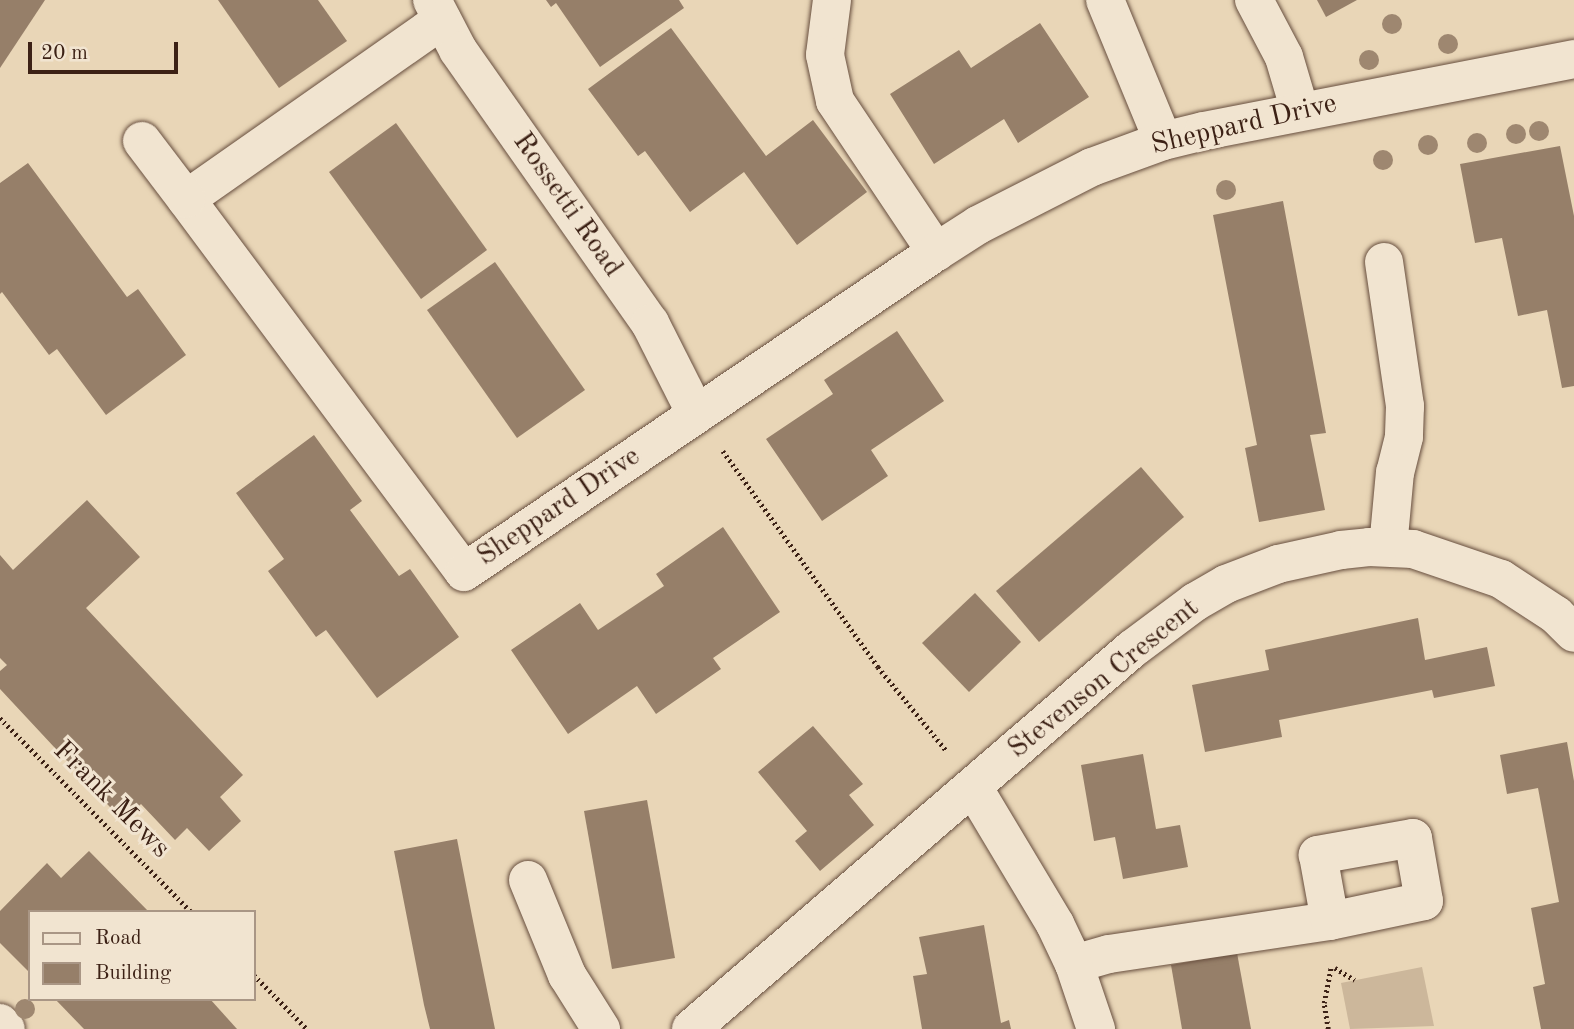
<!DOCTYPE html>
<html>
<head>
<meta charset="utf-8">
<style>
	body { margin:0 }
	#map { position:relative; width:1574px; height:1029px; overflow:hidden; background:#e9d6b7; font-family:"Old Standard TT",serif }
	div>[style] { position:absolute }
	.green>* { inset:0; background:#ccb79b }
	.building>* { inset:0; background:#967f69 }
	.path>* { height:4.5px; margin-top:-2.25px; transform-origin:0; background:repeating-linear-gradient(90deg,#3c2115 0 2px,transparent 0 5.5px) }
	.roads { filter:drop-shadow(0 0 2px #674e3e) drop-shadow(0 0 2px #674e3e) }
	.minor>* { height:38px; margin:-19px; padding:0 19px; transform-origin:19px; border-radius:19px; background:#f1e4d0 }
	.trees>* { width:20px; height:20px; margin:-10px; border-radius:50%; background:#9e8770 }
	span { translate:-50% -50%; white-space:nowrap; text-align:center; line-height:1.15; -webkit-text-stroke:6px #f1e4d0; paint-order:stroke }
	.street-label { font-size:28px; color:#3c2115 }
	.legend { position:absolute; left:28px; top:910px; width:228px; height:91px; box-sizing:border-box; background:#f1e4d0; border:2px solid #a99685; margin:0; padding:9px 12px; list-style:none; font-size:21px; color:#3c2115 }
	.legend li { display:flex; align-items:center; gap:14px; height:35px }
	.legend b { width:35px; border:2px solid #a99685 }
	.scale { position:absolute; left:28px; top:42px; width:150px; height:32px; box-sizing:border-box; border:4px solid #3c2115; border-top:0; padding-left:9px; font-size:21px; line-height:24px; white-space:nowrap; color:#3c2115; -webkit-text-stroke:5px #f1e4d0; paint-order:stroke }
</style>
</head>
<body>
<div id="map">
	<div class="green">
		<i style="clip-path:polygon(1422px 967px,1434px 1026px,1350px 1029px,1341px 983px)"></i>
	</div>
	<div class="building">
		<i style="clip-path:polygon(0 0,45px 0,0 68px)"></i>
		<i style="clip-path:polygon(218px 0,318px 0,347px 41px,279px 88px)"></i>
		<i style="clip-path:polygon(546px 0,679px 0,684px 8px,600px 67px,556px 3px,551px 7px)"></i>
		<i style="clip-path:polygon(1317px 0,1357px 0,1326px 17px)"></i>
		<i style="clip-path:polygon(1040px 23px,1089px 97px,1018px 143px,1004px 119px,934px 164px,890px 94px,959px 50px,971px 68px)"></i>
		<i style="clip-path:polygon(671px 28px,766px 156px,813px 120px,867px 192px,797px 245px,744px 172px,690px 212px,645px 151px,638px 156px,588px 89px)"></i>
		<i style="clip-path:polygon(396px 123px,487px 250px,421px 299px,329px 172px)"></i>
		<i style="clip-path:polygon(1560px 146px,1574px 216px,1574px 386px,1562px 388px,1547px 310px,1518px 316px,1502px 238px,1475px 243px,1460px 164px)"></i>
		<i style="clip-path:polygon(28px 163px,127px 297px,138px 289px,186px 355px,106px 415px,57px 349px,49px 355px,2px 292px,0 294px,0 183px)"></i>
		<i style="clip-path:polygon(1283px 201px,1326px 433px,1310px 435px,1325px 510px,1259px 522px,1245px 448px,1257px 445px,1213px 215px)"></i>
		<i style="clip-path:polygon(495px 262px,585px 390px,517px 438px,427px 310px)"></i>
		<i style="clip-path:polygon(897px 331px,944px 401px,871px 450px,888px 476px,822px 521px,766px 439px,833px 394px,824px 380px)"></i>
		<i style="clip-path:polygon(314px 435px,362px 501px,350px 510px,399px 576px,410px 569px,459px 637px,377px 698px,326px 630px,316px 637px,268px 571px,284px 559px,236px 493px)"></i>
		<i style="clip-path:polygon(1141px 467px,1184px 517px,1039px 642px,996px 591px)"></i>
		<i style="clip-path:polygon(87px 500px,140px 557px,86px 608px,243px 775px,220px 797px,241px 821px,209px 851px,187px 828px,175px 840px,141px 804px,123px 821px,0 689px,0 671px,7px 665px,0 658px,0 555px,13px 570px)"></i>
		<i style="clip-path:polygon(723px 527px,780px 612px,713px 658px,721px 669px,656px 714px,637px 686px,568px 734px,511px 650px,580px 603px,598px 630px,664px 586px,656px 574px)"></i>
		<i style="clip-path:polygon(975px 593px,1021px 642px,969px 692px,922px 643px)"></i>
		<i style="clip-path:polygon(1418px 618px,1425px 660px,1487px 647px,1495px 686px,1434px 698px,1432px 690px,1279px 720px,1282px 737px,1205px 752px,1192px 685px,1269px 670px,1265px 650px)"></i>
		<i style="clip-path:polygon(813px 726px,863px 784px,849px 795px,874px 825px,820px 871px,795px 841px,807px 831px,758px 772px)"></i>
		<i style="clip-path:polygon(1567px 742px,1574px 781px,1574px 1029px,1541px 1029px,1533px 987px,1545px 984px,1531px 908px,1559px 902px,1538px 788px,1507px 794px,1500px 755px)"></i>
		<i style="clip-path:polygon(1143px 754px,1156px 829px,1180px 825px,1188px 867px,1123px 879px,1115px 837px,1094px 841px,1081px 765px)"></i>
		<i style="clip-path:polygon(647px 800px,675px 958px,612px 969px,584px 811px)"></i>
		<i style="clip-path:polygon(457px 839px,472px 916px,495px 1029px,430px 1029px,424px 1005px,394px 851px)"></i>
		<i style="clip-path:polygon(89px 851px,149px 912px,30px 912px,30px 973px,0 943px,0 911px,47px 863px,61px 878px)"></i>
		<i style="clip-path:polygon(984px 925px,1001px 1023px,1009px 1020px,1011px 1029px,922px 1029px,913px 976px,927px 974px,919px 937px)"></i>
		<i style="clip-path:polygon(1237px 953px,1251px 1029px,1182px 1029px,1171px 965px)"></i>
		<i style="clip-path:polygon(55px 999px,210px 999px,237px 1029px,84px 1029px)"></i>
	</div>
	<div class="path">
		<i style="left:723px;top:451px;width:266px;rotate:54.3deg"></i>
		<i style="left:878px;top:667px;width:107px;rotate:50.7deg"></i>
		<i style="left:0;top:718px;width:272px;rotate:45.4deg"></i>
		<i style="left:1335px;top:968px;width:23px;rotate:31deg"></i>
		<i style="left:254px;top:975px;width:76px;rotate:45.5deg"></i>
		<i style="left:1328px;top:1029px;width:26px;rotate:-99deg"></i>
		<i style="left:1324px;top:1003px;width:37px;rotate:-79deg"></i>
	</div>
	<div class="roads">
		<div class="minor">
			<i style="left:432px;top:0;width:56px;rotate:62.5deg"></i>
			<i style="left:458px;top:50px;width:334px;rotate:54.9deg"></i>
			<i style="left:650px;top:323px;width:102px;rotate:63.2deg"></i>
			<i style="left:832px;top:0;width:55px;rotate:97.3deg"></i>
			<i style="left:825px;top:55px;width:47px;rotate:77.7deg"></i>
			<i style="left:835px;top:101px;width:182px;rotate:56.2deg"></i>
			<i style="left:1105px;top:0;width:152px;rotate:67.6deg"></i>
			<i style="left:1254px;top:0;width:64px;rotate:62.2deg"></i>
			<i style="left:1284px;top:57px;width:56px;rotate:73.5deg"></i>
			<i style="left:442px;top:20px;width:312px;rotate:145deg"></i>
			<i style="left:186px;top:199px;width:465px;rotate:53.3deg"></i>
			<i style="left:464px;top:572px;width:570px;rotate:-34.14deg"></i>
			<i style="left:936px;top:252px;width:50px;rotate:-32.7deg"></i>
			<i style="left:978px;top:225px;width:128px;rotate:-27deg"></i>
			<i style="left:1092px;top:167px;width:76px;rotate:-20.1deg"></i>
			<i style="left:1163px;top:141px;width:42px;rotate:-13.7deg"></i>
			<i style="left:1204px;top:131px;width:377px;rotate:-11deg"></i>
			<i style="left:142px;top:141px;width:73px;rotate:52.8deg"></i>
			<i style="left:1384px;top:262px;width:146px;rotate:81.7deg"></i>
			<i style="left:1405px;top:406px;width:31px;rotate:92deg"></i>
			<i style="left:1404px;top:437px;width:36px;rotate:104deg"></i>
			<i style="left:1395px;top:472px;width:75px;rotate:95.3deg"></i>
			<i style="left:973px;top:787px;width:160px;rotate:59.1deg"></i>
			<i style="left:1055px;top:924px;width:44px;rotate:64.6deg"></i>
			<i style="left:1074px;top:964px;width:69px;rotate:71.3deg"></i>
			<i style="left:528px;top:880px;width:103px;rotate:67.7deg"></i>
			<i style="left:567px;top:975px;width:64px;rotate:57.8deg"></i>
			<i style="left:1074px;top:964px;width:36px;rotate:-16deg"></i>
			<i style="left:1109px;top:954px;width:223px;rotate:-8.5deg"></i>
			<i style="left:1330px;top:921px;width:96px;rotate:-12deg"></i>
			<i style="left:1424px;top:901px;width:64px;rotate:-99.9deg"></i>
			<i style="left:1413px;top:838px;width:97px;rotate:169.9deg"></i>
			<i style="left:1318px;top:855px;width:67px;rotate:79.7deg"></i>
			<i style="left:0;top:1023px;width:8px;rotate:45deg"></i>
			<i style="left:691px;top:1029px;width:582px;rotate:-40.75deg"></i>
			<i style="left:1132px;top:649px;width:79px;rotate:-36.7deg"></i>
			<i style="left:1195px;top:602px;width:36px;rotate:-30deg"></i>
			<i style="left:1226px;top:584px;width:56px;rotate:-21deg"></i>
			<i style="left:1278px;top:564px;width:65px;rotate:-12.5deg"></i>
			<i style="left:1341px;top:550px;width:28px;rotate:-6deg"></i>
			<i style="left:1369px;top:547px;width:44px;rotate:2.6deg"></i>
			<i style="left:1413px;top:549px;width:93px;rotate:18.8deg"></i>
			<i style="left:1501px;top:579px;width:66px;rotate:33.2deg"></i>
			<i style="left:1556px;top:615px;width:25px;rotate:45deg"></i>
		</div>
	</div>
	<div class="trees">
		<i style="left:1392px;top:24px"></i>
		<i style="left:1448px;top:44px"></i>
		<i style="left:1369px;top:60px"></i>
		<i style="left:1539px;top:131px"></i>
		<i style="left:1516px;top:134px"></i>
		<i style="left:1477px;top:143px"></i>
		<i style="left:1428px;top:145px"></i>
		<i style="left:1383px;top:160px"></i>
		<i style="left:1226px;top:190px"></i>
		<i style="left:25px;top:1009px"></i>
	</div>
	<div class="street-label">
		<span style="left:1244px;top:125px;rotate:-13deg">Sheppard Drive</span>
		<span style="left:567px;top:205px;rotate:55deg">Rossetti Road</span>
		<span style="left:559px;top:507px;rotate:-34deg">Sheppard Drive</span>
		<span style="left:1104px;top:679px;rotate:-39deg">Stevenson Crescent</span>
		<span style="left:111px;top:800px;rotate:45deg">Frank Mews</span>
	</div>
	<ul class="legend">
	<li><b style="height:9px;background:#f1e4d0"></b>Road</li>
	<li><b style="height:19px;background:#967f69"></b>Building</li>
	</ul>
	<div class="scale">20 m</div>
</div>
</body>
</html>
